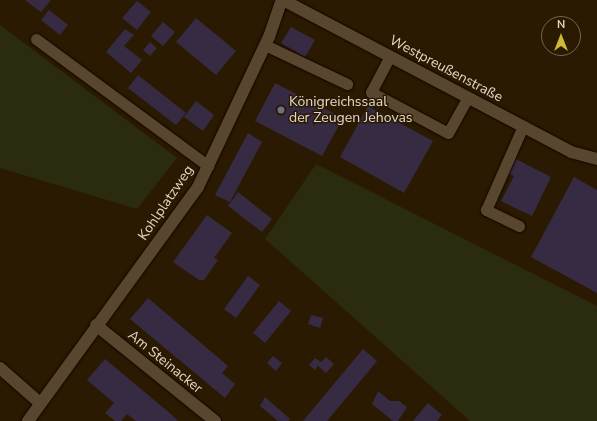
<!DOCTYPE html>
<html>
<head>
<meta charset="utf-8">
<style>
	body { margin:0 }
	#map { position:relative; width:597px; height:421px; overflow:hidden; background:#2a1a02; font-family:"Nunito Sans",sans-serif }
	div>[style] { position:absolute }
	.green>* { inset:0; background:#2a2b0f }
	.building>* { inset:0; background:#362b43 }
	.roads { filter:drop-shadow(0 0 1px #120500) drop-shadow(0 0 1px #120500) }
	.service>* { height:11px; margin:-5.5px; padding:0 5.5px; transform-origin:5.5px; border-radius:5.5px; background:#58472e }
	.minor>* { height:12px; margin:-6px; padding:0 6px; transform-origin:6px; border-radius:6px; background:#58472e }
	.tertiary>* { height:12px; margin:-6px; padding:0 6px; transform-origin:6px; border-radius:6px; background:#58472e }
	.dots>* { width:11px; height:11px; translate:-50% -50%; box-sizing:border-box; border:2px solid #2a1a02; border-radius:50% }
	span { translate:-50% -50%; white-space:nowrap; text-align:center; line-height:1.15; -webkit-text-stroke:3px #2a1a02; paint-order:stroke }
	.street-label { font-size:14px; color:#e1d6c8 }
	.poi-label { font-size:14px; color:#e1d6c8 }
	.left { translate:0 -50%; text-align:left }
	.north { position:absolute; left:541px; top:16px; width:40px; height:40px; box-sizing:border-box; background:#2a1a02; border:1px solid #736551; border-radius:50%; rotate:0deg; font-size:11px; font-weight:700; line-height:16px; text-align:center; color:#e1d6c8 }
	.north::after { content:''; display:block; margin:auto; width:14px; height:18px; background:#cbb939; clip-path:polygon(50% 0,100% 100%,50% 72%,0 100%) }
</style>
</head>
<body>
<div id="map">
	<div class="green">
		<i style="clip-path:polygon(0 25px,177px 158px,137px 209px,0 168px)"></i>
		<i style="clip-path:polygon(316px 164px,597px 306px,597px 421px,470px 421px,265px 239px)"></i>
	</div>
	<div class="building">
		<i style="clip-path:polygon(25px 0,51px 0,41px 12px)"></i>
		<i style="clip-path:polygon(137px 1px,151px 12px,137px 30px,122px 18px)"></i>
		<i style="clip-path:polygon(49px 10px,68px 25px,60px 35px,41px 20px)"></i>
		<i style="clip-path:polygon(196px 18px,236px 51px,216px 75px,176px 42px)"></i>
		<i style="clip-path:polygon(163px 22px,175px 32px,163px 46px,151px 36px)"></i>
		<i style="clip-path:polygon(291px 27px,315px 40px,305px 57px,281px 43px)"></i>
		<i style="clip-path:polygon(125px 29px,134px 35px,124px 46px,142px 60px,131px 73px,106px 52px)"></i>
		<i style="clip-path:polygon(150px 42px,157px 48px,150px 56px,143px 50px)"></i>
		<i style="clip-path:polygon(138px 75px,186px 113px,176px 125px,128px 88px)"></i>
		<i style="clip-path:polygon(275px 83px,343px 118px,322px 156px,255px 121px)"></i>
		<i style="clip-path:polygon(196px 101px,214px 115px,203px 131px,184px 117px)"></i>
		<i style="clip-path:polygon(368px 106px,433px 141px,404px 193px,340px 157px)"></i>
		<i style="clip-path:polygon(248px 133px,262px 142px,230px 202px,215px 195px)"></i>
		<i style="clip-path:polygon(516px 159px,551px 177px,532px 216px,501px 201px,514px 176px,509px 174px)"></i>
		<i style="clip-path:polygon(574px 177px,597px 190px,597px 293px,531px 257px)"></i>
		<i style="clip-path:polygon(238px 192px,272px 219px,262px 232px,228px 206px)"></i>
		<i style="clip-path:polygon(207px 215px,232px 233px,214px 258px,218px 260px,204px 280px,199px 280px,173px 262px)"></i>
		<i style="clip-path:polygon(248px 276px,260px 285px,236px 318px,224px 309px)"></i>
		<i style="clip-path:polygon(148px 298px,228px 366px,222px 373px,235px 384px,225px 398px,130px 319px)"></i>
		<i style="clip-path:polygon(279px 301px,291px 311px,265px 343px,253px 333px)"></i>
		<i style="clip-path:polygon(311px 315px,323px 318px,320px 328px,308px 324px)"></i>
		<i style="clip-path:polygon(363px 349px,377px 361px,327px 421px,303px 421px)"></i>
		<i style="clip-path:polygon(273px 356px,282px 363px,276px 371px,267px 363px)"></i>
		<i style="clip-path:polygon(326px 357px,334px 364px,326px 373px,318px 366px,315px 370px,309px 365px,315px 358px,321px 362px)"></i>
		<i style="clip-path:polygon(105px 359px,172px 415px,178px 421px,136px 421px,127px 414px,121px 421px,115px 421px,105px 413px,114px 403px,87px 380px)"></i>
		<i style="clip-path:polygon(378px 391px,390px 401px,399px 401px,407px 407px,398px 421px,393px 421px,372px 404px)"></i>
		<i style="clip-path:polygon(265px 397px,290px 419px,288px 421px,278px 421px,260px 406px)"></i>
		<i style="clip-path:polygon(428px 403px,442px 415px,440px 417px,437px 421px,413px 421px)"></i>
	</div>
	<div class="roads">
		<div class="service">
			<i style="left:36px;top:39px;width:214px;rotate:36.4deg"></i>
			<i style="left:265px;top:45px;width:91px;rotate:25.4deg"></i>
			<i style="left:390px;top:56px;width:41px;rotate:117.8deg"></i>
			<i style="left:371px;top:92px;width:87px;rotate:28deg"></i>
			<i style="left:448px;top:133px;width:41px;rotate:-60.9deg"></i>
			<i style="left:519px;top:226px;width:37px;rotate:-154deg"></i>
			<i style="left:486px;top:210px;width:92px;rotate:-66.2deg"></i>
		</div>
		<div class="minor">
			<i style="left:96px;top:325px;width:153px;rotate:38.9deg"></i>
			<i style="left:0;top:368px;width:53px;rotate:41.2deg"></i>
			<i style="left:28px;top:421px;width:289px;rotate:-54deg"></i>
			<i style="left:198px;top:187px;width:166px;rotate:-64.7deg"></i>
			<i style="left:269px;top:37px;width:39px;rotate:-71deg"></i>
		</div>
		<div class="tertiary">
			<i style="left:283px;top:0;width:326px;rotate:27.8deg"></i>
			<i style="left:571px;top:152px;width:27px;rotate:15deg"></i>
		</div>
	</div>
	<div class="dots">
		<i style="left:281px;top:110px;background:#6b7280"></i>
	</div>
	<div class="street-label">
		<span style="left:446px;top:69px;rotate:28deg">Westpreußenstraße</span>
		<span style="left:166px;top:203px;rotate:-56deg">Kohlplatzweg</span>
		<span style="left:165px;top:362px;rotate:39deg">Am Steinacker</span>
	</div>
	<div class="poi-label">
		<span class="left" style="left:289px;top:110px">Königreichssaal<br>der Zeugen Jehovas</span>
	</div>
	<div class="north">N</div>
</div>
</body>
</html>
